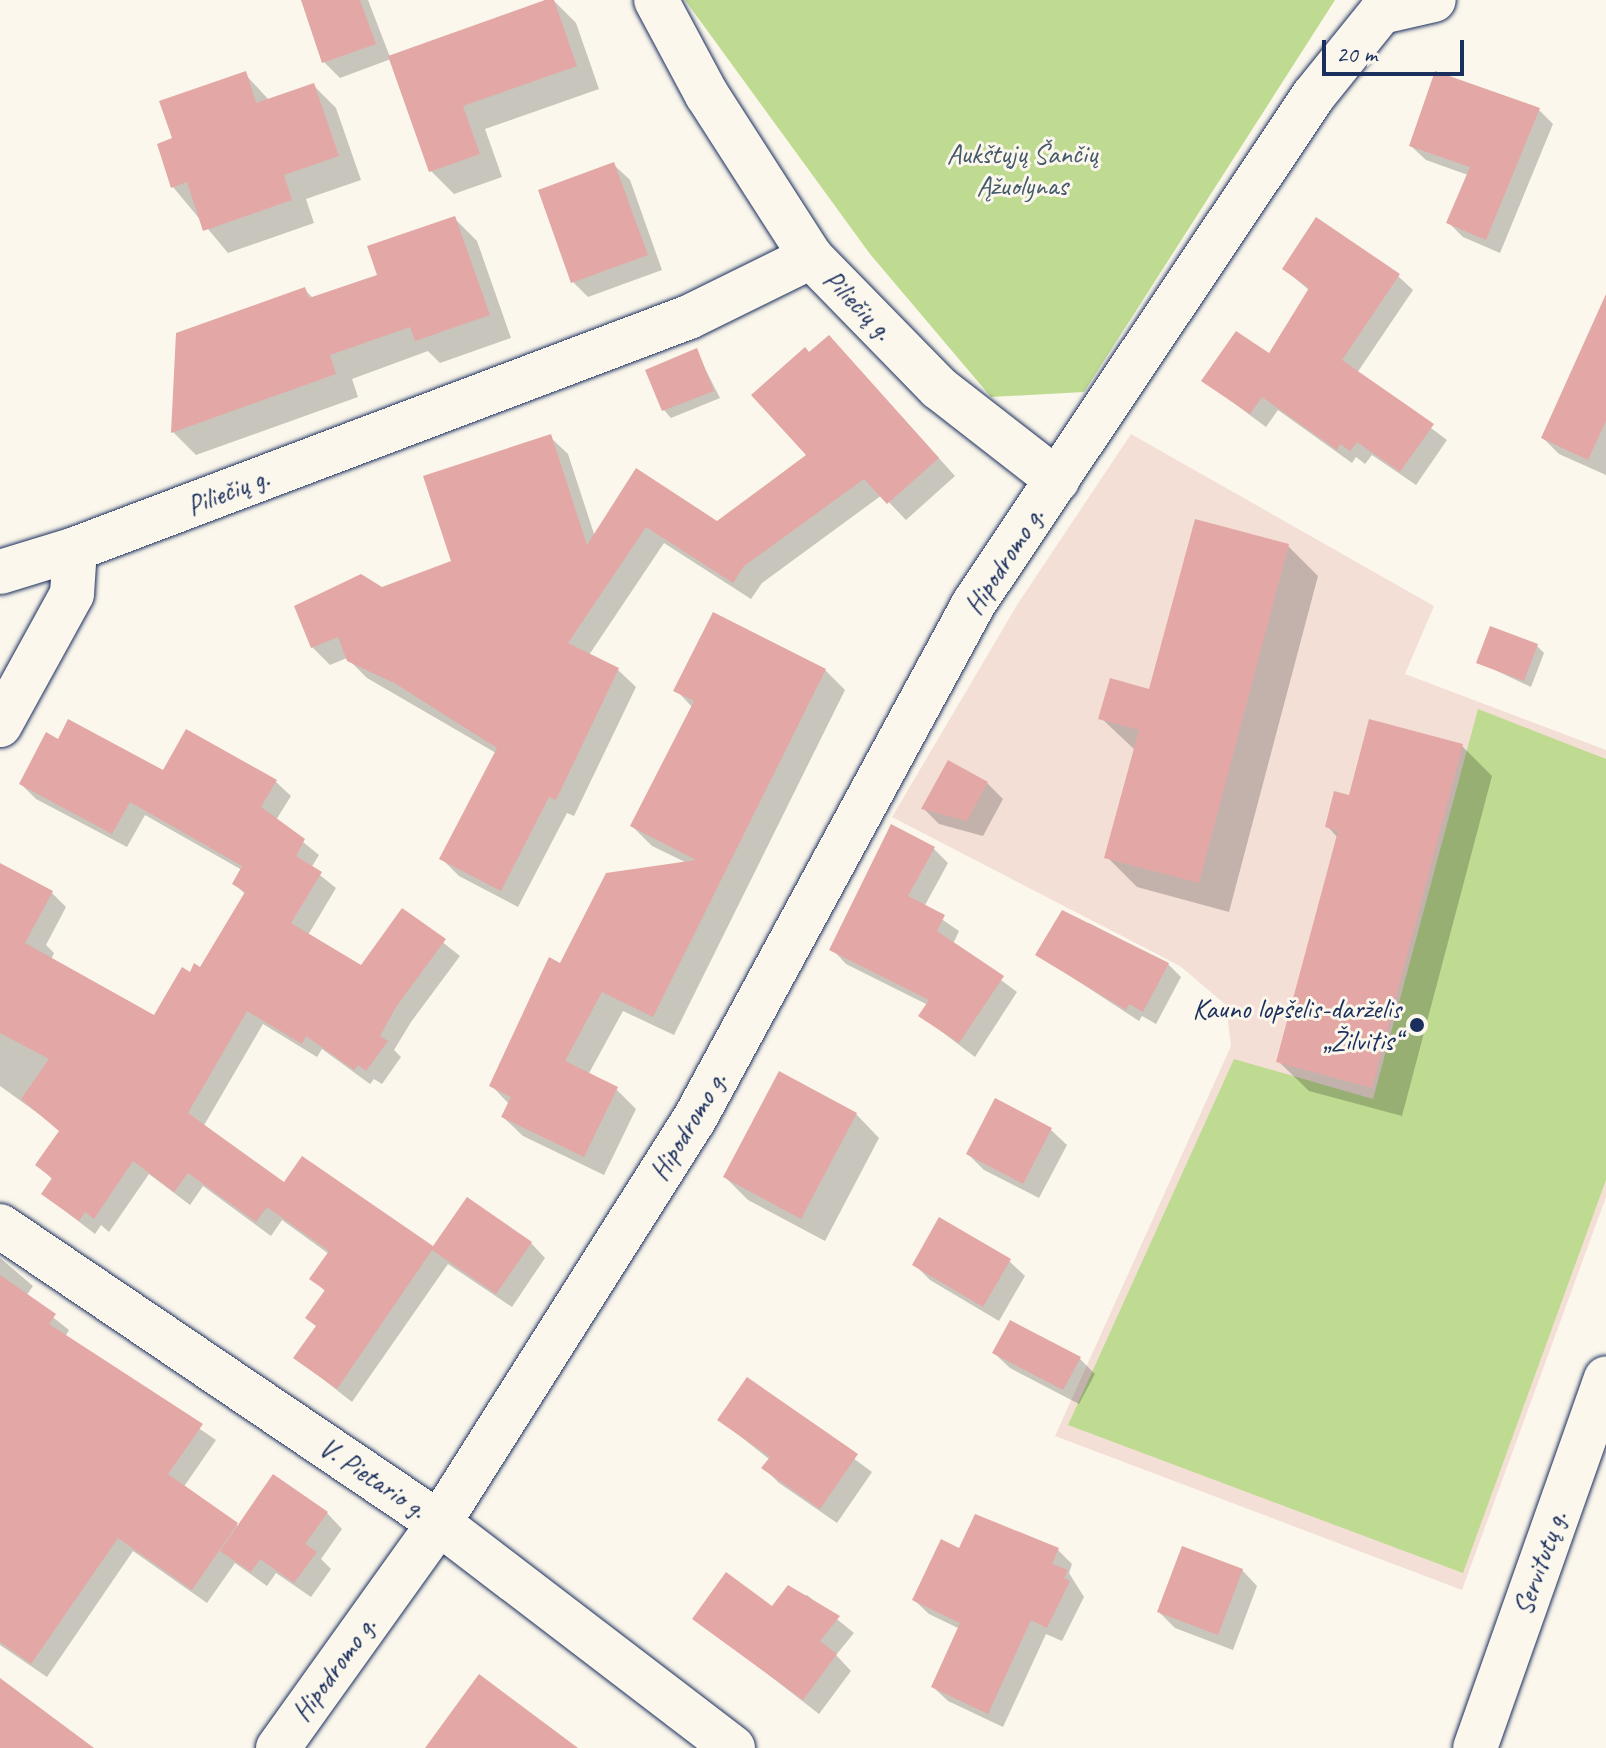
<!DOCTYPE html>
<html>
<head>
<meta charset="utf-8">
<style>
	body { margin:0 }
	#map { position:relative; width:1606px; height:1748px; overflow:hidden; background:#fbf7ec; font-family:Caveat,sans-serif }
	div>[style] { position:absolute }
	.built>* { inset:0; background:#f4dfd7 }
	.green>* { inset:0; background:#bfdb92 }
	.shadow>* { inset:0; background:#0003 }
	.building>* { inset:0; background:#e3a8a5 }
	.roads { filter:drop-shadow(0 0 2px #1b2f5e) drop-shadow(0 0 2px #1b2f5e) }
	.street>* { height:44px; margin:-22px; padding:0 22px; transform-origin:22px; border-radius:22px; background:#fbf7ec }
	.dots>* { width:22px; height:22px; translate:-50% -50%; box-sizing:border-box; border:4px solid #fbf7ec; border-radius:50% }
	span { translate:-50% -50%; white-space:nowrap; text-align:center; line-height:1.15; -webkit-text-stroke:6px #fbf7ec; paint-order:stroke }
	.park-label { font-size:28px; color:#445a6b }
	.street-label { font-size:28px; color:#1b2f5e }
	.poi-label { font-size:28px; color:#1b2f5e }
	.right { translate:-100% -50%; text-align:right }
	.scale { position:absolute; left:1322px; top:40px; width:142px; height:36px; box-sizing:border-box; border:4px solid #1b2f5e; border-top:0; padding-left:10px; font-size:24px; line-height:28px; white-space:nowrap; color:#1b2f5e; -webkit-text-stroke:6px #fbf7ec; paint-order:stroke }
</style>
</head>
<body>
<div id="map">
	<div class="built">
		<i style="clip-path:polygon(1131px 434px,1434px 606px,1405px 674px,1606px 750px,1606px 1197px,1462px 1590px,1055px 1436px,1231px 1046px,1226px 1005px,1180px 966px,892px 817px,1017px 605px)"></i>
	</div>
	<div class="green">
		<i style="clip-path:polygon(685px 0,1335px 0,1084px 392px,991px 397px,870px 254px)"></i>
		<i style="clip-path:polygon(1478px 709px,1606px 759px,1606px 1180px,1463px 1573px,1068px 1425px,1234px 1059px,1373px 1099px)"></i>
	</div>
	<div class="shadow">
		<i style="clip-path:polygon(307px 0,368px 0,390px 57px,553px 0,576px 23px,599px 89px,485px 129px,502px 177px,454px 194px,431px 171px,391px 59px,340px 78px,324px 62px)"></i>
		<i style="clip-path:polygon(245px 74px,269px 100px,313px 85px,336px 108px,361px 180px,306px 199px,314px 223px,228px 253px,173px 187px,174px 139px)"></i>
		<i style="clip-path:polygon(1538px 109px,1553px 124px,1500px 253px,1463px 237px,1449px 223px,1468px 175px,1426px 160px,1411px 146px)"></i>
		<i style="clip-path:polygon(614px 165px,630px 180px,662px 270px,588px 297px,573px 282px)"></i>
		<i style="clip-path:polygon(454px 218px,477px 241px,511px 338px,440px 363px,428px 351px,352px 379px,358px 397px,196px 455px,173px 432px,304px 289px,314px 299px,379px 276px)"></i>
		<i style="clip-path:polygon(1284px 269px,1398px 276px,1413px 290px,1357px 373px,1447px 440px,1416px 485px,1372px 455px,1365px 464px,1356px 457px,1352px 463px,1278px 410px,1266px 427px,1204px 381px,1270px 356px,1310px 291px)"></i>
		<i style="clip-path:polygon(696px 351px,720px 398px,671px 418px,664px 410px)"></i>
		<i style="clip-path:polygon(810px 354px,846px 355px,955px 476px,906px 520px,882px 495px,762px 583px,751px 599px,664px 543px,589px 655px,618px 670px,636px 687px,574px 816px,567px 813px,518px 907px,459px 876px,442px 859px,496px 753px,367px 678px,347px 658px,330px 665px,312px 647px,382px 589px,453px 562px,550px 437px,568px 454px,595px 537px,637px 471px,717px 523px,809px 456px)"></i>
		<i style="clip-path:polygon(1606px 357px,1606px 475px,1559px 454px,1543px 438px)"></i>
		<i style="clip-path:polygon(1288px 546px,1318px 576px,1229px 912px,1137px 887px,1107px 857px,1135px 750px,1101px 718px,1151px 691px)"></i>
		<i style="clip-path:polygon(1537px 646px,1544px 653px,1531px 687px,1478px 662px)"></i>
		<i style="clip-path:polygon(825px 670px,845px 690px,674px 1035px,623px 1011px,588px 1075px,616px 1089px,636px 1109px,604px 1175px,523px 1136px,503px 1117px,509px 1104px,491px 1085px,561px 965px,687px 863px,652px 846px,632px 826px,693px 708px,676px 690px)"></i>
		<i style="clip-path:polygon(187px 732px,276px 782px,291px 796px,276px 820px,319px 855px,311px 868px,336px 888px,308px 935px,361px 967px,402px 910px,460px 956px,411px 1022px,394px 1050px,401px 1057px,382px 1084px,374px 1079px,370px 1084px,322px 1049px,317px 1057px,263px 1024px,203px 1127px,284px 1185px,433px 1248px,531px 1243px,545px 1258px,512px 1307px,448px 1264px,352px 1402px,296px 1358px,317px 1327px,326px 1292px,312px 1279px,329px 1254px,282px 1220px,271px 1236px,203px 1186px,190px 1205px,149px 1174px,109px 1232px,101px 1225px,95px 1234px,43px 1194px,53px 1180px,38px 1165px,61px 1130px,0 1086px,0 865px,52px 893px,66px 907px,46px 945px,54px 953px,51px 960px,155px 1017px,201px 969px,246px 895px,234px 883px,242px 870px,145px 815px,127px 847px,36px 799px,21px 784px,59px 741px,164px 772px)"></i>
		<i style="clip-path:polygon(1462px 746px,1492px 776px,1402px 1116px,1309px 1091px,1278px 1061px,1338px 838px,1328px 827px,1350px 797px)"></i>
		<i style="clip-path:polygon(987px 783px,1003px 799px,983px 836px,939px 824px,924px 809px)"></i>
		<i style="clip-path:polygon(933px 848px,948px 863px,924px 907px,959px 931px,953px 944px,1017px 992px,975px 1057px,921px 1016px,928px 1005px,846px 964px,832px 949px)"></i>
		<i style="clip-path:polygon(1089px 923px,1168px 964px,1181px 977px,1156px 1024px,1142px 1016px,1139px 1021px,1038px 955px)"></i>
		<i style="clip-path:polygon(856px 1114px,879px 1138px,825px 1241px,748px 1200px,725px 1177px)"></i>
		<i style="clip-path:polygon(1051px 1130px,1067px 1145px,1039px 1198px,984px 1170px,968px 1154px)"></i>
		<i style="clip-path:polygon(0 1258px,33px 1286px,26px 1296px,69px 1330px,65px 1337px,216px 1440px,183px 1488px,239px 1527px,327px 1513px,342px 1529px,321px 1559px,331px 1569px,311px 1597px,276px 1573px,267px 1586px,235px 1563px,207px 1603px,133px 1551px,47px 1677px,0 1645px)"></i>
		<i style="clip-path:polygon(1009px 1261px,1025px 1276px,999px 1321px,930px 1280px,914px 1264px)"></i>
		<i style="clip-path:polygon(994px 1353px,1079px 1358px,1095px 1374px,1079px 1404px,1010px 1368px)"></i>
		<i style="clip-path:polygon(747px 1380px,872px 1472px,837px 1523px,779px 1483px,764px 1468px,770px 1460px,720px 1420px)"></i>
		<i style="clip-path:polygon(1058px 1550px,1072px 1564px,1069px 1573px,1084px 1597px,1062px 1641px,1046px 1634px,1003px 1727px,948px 1701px,933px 1687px,960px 1629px,929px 1614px,914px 1600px,960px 1551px)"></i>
		<i style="clip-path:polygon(1242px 1570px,1257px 1586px,1233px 1650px,1175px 1628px,1159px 1612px)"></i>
		<i style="clip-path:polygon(807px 1595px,854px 1633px,836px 1655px,851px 1671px,819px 1714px,695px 1618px,773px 1609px)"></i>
	</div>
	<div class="building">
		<i style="clip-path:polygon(301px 0,360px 0,376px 44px,322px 63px)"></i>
		<i style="clip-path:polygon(545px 0,554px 0,577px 66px,463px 106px,480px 154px,429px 172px,388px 56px)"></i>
		<i style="clip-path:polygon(246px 71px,256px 103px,314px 83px,339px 156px,284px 175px,292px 200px,203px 231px,187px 182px,171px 188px,157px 144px,172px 138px,159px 101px)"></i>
		<i style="clip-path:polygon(1435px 71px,1540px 108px,1486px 240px,1446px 223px,1470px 167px,1409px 146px)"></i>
		<i style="clip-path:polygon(614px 162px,648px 255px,571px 283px,538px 190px)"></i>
		<i style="clip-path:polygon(455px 216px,490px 315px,415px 341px,410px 327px,330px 355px,336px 374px,171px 433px,176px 333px,305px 287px,309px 298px,377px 275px,367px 246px)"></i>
		<i style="clip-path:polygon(1316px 217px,1400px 274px,1342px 360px,1434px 424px,1400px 472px,1357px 442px,1350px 451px,1340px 444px,1337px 450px,1262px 397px,1250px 414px,1201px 381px,1236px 331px,1269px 353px,1309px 288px,1282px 269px)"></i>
		<i style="clip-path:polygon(1606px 294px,1606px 421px,1588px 460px,1541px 438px)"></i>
		<i style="clip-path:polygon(829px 335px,939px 458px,887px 504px,864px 479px,744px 566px,733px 583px,646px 527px,568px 643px,619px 668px,556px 800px,549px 797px,501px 891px,439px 859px,497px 748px,396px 684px,347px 661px,338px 637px,311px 648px,294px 606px,361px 574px,382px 587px,451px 561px,423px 476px,551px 434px,587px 545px,636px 468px,717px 521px,806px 455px,751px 395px,805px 347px,809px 352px)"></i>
		<i style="clip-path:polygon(697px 348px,714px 391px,662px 411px,645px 370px)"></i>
		<i style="clip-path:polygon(1195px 519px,1289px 544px,1199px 883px,1104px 858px,1139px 730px,1098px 719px,1110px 678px,1149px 689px)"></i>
		<i style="clip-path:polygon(713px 612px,826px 669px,653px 1017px,602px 992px,565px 1061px,618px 1087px,584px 1157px,501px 1117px,511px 1097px,489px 1086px,549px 957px,560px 963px,606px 873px,696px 860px,630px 826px,694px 701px,673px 691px)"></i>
		<i style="clip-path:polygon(1490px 626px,1538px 644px,1524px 681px,1476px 663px)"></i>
		<i style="clip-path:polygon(68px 719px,163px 770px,186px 729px,277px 780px,261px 807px,305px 839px,296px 856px,322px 872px,291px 923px,361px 965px,402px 908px,446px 939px,396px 1007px,380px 1036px,388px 1041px,366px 1071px,358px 1065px,354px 1070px,306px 1036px,302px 1044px,247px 1011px,188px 1113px,284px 1182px,302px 1156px,433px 1246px,467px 1197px,532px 1242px,496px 1294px,432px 1250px,337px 1389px,293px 1358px,316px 1326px,305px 1318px,325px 1290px,309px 1279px,329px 1251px,267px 1207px,256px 1222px,188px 1173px,174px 1192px,133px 1161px,94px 1219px,85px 1212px,79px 1221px,41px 1194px,52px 1178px,35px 1165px,59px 1131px,21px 1099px,49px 1059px,0 1033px,0 863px,53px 891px,25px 943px,154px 1015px,182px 967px,190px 972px,194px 963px,200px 967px,245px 892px,232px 884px,242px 866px,130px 802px,112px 834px,19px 784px,46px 732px,58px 739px)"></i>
		<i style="clip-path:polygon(1369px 719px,1463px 744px,1372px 1088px,1276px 1062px,1338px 831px,1325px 827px,1334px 791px,1349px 795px)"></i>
		<i style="clip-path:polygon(948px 760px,988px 782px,967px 821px,921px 809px)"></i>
		<i style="clip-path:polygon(891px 824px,935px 847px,908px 896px,945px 915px,937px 931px,1004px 976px,959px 1043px,918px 1016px,929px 1000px,829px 950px)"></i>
		<i style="clip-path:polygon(1062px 910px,1169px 963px,1143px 1012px,1129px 1004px,1126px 1010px,1035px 955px)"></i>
		<i style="clip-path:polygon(779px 1071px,857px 1113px,801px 1219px,723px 1177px)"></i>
		<i style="clip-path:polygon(995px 1098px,1052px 1128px,1023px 1184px,966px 1154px)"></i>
		<i style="clip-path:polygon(939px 1217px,1011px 1259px,983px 1307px,912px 1265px)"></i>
		<i style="clip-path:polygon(0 1275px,56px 1314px,49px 1324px,203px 1424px,168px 1474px,238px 1523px,192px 1590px,118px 1538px,31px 1664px,0 1642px)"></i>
		<i style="clip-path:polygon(1010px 1320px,1081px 1357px,1063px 1390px,992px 1353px)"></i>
		<i style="clip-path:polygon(747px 1377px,858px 1454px,820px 1509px,761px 1468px,770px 1457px,717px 1420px)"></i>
		<i style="clip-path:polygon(273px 1474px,328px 1512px,305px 1544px,317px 1552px,294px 1583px,260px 1559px,251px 1572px,220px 1551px)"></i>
		<i style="clip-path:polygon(975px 1514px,1059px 1548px,1052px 1564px,1068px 1570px,1064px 1578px,1070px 1581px,1047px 1628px,1031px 1620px,988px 1714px,931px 1687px,960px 1623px,912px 1600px,941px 1539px,959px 1548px)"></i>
		<i style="clip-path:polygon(1182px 1546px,1243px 1569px,1218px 1635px,1157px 1612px)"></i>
		<i style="clip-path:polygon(726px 1572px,772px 1606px,788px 1585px,840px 1616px,820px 1641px,837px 1654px,803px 1700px,692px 1619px)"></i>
		<i style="clip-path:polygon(479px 1674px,578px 1748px,425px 1748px)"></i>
		<i style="clip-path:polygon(0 1678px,94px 1748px,0 1748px)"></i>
	</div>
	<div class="roads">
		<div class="street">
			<i style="left:656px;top:0;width:108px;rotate:61.8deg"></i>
			<i style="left:707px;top:95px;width:193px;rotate:57.3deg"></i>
			<i style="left:811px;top:257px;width:183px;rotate:45.7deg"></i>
			<i style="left:939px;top:388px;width:150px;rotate:37.9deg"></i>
			<i style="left:0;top:572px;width:78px;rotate:-17deg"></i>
			<i style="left:75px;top:549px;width:656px;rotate:-20.7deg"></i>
			<i style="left:689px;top:317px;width:136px;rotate:-26.2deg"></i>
			<i style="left:0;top:725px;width:149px;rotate:-61.2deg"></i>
			<i style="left:72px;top:594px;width:45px;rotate:-86.2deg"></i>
			<i style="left:0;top:1226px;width:530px;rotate:34.08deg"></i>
			<i style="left:439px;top:1523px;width:370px;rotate:37.4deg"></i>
			<i style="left:278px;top:1748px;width:277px;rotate:-54.4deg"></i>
			<i style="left:439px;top:1523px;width:477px;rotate:-57.7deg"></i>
			<i style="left:694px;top:1120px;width:588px;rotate:-61.56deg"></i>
			<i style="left:974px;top:603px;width:611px;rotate:-56.21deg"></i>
			<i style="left:1314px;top:95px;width:107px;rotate:-51.1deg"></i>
			<i style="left:1381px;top:12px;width:54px;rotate:-12.8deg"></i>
			<i style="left:1475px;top:1748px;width:392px;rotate:-70.5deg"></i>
		</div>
	</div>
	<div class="dots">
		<i style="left:1417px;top:1025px;background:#1b2f5e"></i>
	</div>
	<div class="park-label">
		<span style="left:1022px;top:170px">Aukštųjų Šančių<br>Ąžuolynas</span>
	</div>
	<div class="street-label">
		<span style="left:858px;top:305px;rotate:46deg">Piliečių g.</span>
		<span style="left:228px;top:492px;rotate:-21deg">Piliečių g.</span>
		<span style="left:1004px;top:561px;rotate:-57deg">Hipodromo g.</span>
		<span style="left:688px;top:1126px;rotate:-59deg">Hipodromo g.</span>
		<span style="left:373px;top:1478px;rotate:34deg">V. Pietario g.</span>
		<span style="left:1540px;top:1563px;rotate:-70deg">Servitutų g.</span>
		<span style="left:334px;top:1669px;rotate:-54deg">Hipodromo g.</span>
	</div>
	<div class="poi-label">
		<span class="right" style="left:1401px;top:1025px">Kauno lopšelis-darželis<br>„Žilvitis“</span>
	</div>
	<div class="scale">20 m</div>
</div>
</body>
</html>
